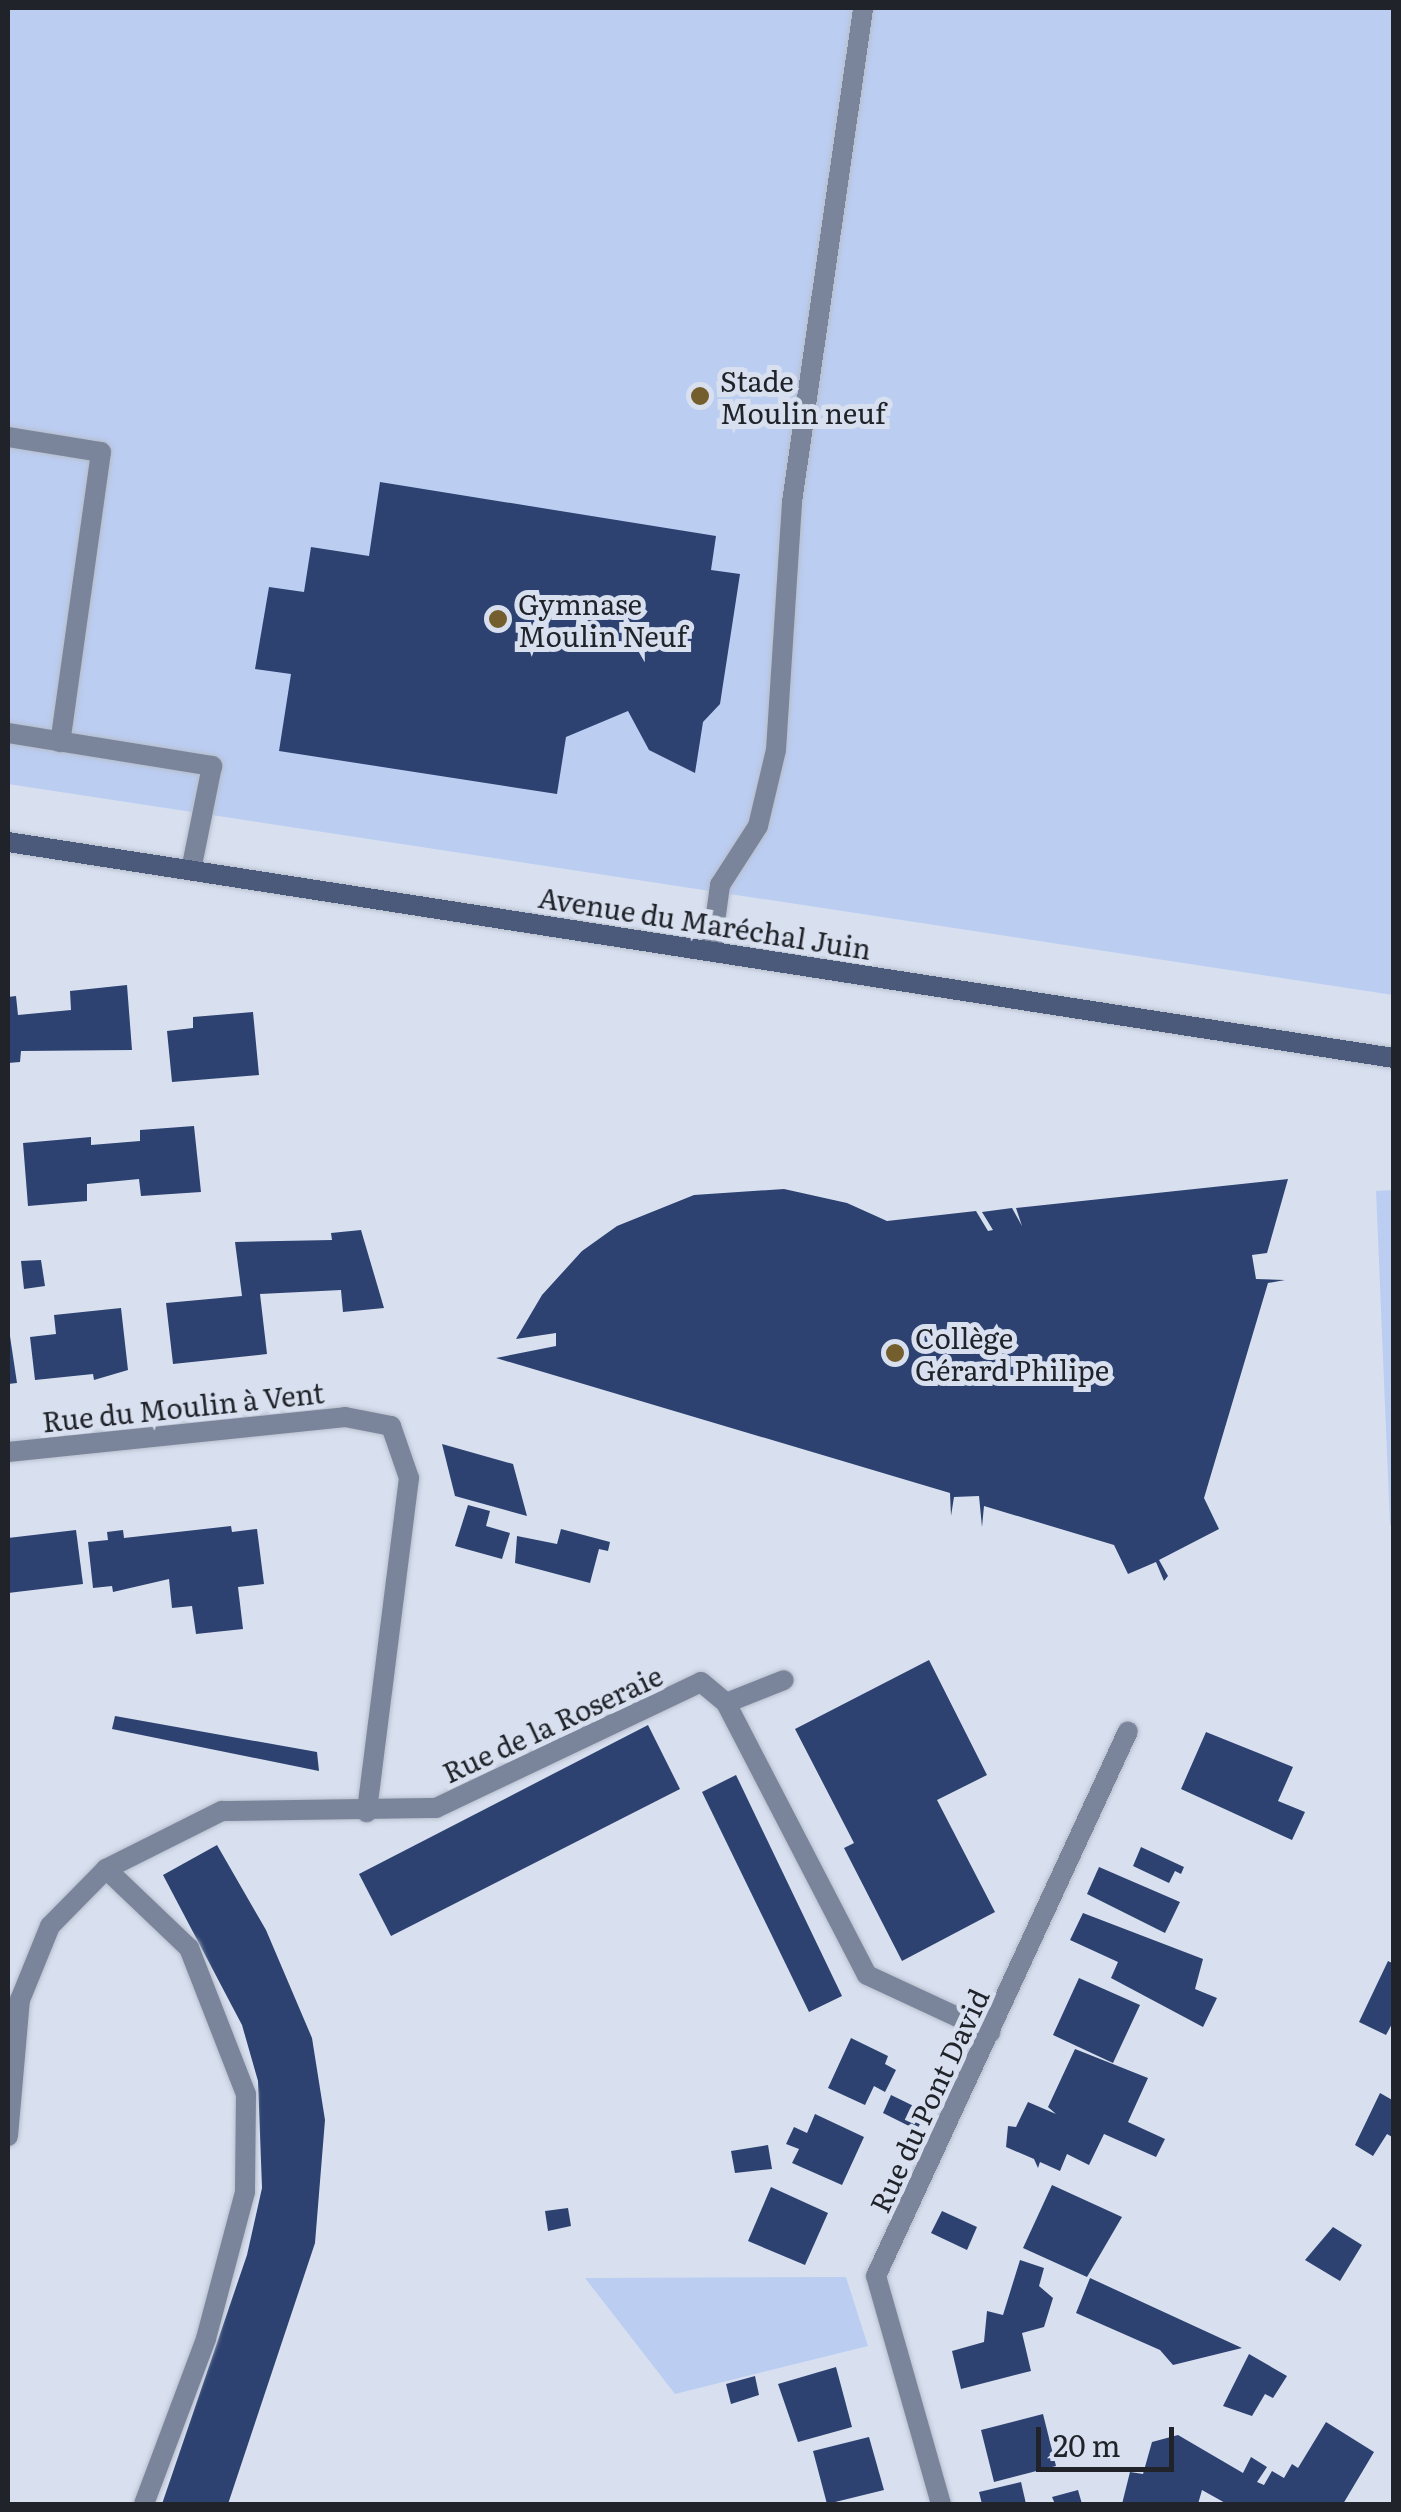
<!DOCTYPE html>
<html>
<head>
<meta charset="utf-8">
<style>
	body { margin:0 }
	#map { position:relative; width:1401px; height:2512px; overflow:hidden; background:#d8e0f0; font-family:Literata,serif }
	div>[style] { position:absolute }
	.green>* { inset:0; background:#bbcdf1 }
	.building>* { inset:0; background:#2d4270 }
	.roads { filter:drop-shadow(0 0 2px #b7becc) drop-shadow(0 0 2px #b7becc) }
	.lane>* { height:20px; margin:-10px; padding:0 10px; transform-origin:10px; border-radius:10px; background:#7a859c }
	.street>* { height:20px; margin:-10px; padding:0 10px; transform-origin:10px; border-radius:10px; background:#7a859c }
	.secondary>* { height:20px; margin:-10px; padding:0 10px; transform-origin:10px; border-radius:10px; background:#4b5a7b }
	.dots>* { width:28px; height:28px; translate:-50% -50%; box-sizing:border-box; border:5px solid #d8e0f0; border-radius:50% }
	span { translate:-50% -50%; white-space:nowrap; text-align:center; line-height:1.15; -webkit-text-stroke:10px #d8e0f0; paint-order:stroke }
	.poi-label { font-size:28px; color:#202329 }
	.left { translate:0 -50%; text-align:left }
	.street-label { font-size:28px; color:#202329 }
	.frame { position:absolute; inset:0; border:10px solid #202329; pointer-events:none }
	.scale { position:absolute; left:1036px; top:2427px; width:138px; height:45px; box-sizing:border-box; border:5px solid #202329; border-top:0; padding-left:12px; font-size:30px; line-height:35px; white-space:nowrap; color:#202329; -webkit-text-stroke:8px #d8e0f0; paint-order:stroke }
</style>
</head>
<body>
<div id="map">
	<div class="green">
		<i style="clip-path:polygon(8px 8px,1393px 8px,1393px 995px,8px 784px)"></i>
		<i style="clip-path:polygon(1393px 1190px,1394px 1525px,1390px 1525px,1376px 1191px)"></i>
		<i style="clip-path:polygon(846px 2277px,868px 2346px,675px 2394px,585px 2278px)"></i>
	</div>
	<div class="building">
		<i style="clip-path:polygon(380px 482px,716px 536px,711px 570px,740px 574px,720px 704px,703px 722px,695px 773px,649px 750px,628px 711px,566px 737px,557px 794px,279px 751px,291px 674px,255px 669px,269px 587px,304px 592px,311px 547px,369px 556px)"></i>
		<i style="clip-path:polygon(127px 985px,132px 1050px,21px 1051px,20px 1062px,8px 1063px,8px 997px,16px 996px,18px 1015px,71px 1010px,70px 991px)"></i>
		<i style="clip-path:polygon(253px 1012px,259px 1075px,172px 1082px,167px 1031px,193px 1028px,193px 1017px)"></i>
		<i style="clip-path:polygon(194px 1126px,201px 1192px,141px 1196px,139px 1179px,87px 1184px,87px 1201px,28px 1206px,23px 1143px,91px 1137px,91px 1145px,140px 1141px,140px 1130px)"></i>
		<i style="clip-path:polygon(1288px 1179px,1267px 1253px,1252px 1255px,1256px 1279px,1285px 1280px,1268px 1283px,1204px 1498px,1219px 1529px,1159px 1560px,1168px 1576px,1164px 1581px,1156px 1562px,1128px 1574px,1114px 1545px,984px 1506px,982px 1527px,979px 1496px,954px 1497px,951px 1516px,950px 1493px,496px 1358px,556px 1346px,556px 1333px,516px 1339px,542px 1295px,582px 1251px,617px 1226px,694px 1195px,784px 1189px,847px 1203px,887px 1221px,976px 1211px,988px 1231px,993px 1230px,982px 1212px,1012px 1208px,1022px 1226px,1016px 1208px)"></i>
		<i style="clip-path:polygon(361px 1230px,384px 1308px,343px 1312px,341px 1290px,260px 1294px,267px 1354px,173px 1364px,166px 1303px,242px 1296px,235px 1242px,332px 1240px,331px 1233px)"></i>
		<i style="clip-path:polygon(41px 1260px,45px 1286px,24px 1289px,21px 1261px)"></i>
		<i style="clip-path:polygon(121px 1308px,128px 1370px,94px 1380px,93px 1374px,35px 1380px,30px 1337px,56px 1334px,54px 1315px)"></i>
		<i style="clip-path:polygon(8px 1323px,17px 1383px,8px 1384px)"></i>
		<i style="clip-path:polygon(442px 1444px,513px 1464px,527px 1516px,455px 1496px)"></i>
		<i style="clip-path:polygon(468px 1505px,490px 1511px,486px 1526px,510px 1533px,502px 1559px,455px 1546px)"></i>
		<i style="clip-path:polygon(231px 1526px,232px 1532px,257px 1529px,264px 1584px,238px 1587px,243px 1629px,196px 1634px,192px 1606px,172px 1608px,169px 1579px,113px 1592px,112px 1586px,93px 1588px,88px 1542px,108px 1540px,107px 1532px,123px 1530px,124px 1538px)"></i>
		<i style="clip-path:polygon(561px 1529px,610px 1542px,608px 1551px,599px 1549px,590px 1583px,515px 1563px,517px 1536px,557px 1544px)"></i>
		<i style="clip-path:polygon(76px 1530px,83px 1584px,8px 1593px,8px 1538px)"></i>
		<i style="clip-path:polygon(929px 1660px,987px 1775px,937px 1800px,995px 1912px,902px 1961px,844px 1848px,854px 1843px,795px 1729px)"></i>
		<i style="clip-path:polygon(115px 1716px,317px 1752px,319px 1771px,112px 1729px)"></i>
		<i style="clip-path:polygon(648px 1725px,680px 1789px,391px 1936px,359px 1874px)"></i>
		<i style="clip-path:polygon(1206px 1732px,1293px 1767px,1278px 1801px,1305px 1812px,1292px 1840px,1181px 1789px)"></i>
		<i style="clip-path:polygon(736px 1775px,842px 1996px,809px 2012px,702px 1792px)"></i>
		<i style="clip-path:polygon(217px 1845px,266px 1930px,312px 2038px,325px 2120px,315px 2243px,228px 2504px,162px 2504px,247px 2255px,262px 2188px,258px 2081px,242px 2025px,163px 1875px)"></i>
		<i style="clip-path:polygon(1141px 1847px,1184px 1867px,1181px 1874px,1175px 1871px,1169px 1883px,1133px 1866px)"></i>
		<i style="clip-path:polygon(1099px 1867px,1180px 1902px,1165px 1933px,1087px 1894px)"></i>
		<i style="clip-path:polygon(1083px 1913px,1203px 1959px,1195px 1989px,1217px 1998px,1203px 2027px,1111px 1978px,1118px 1962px,1070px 1940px)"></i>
		<i style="clip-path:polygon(1388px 1961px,1394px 1964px,1394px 2020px,1386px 2035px,1359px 2022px)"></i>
		<i style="clip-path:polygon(1079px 1978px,1140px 2005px,1113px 2063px,1053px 2035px)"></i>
		<i style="clip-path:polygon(851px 2038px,888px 2056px,885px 2064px,896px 2070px,885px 2092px,874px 2086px,865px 2105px,828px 2088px)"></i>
		<i style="clip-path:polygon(1075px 2049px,1148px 2078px,1128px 2122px,1165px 2139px,1156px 2157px,1104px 2134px,1089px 2165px,1067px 2154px,1060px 2171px,1040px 2162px,1038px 2168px,1034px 2159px,1006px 2147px,1008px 2126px,1016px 2127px,1028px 2102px,1056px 2114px,1048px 2107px)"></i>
		<i style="clip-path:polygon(1380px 2093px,1394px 2101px,1394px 2138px,1387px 2134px,1373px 2156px,1355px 2145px)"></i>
		<i style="clip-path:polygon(891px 2095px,926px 2112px,917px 2130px,883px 2113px)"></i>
		<i style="clip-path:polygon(815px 2114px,864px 2137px,842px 2185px,792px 2163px,799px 2149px,786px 2144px,794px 2127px,807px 2133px)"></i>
		<i style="clip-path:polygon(768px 2145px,772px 2169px,735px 2173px,731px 2151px)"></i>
		<i style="clip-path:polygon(1052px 2185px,1122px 2217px,1087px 2277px,1023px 2248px)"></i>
		<i style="clip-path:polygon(771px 2187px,828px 2213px,805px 2265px,748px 2241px)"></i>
		<i style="clip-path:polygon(568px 2208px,571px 2226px,548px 2231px,545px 2211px)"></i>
		<i style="clip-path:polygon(942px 2211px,977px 2227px,967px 2250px,931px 2233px)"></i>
		<i style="clip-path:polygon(1333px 2227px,1362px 2245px,1340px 2281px,1305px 2260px)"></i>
		<i style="clip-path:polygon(1020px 2260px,1044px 2268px,1039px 2286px,1053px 2298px,1044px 2327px,1022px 2333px,1031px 2371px,961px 2389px,952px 2351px,984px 2342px,987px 2311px,1003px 2315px)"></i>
		<i style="clip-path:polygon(1090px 2278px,1242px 2348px,1173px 2365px,1160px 2350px,1076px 2313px)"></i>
		<i style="clip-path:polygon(1249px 2354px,1287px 2376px,1273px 2398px,1265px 2394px,1252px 2416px,1223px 2406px)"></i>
		<i style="clip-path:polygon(836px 2367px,852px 2427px,798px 2442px,778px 2384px)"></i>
		<i style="clip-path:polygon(755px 2376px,759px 2395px,731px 2404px,726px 2384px)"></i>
		<i style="clip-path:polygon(1043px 2414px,1056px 2466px,994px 2482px,981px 2430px)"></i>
		<i style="clip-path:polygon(1326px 2422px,1374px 2452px,1343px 2504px,1227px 2504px,1202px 2490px,1198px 2504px,1122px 2504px,1130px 2472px,1143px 2474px,1152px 2442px,1178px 2435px,1243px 2473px,1251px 2457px,1267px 2467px,1257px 2482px,1264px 2485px,1272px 2471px,1284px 2478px,1292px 2464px,1298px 2468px)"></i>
		<i style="clip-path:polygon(869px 2437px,884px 2490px,827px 2504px,813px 2451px)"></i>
		<i style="clip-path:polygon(1021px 2482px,1026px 2504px,982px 2504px,979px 2492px)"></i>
		<i style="clip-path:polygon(1078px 2490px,1082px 2504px,1055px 2504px,1052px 2497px)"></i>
	</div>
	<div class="roads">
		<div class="lane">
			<i style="left:8px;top:437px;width:94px;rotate:9.2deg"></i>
			<i style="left:101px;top:452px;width:293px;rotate:98deg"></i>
			<i style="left:8px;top:733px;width:207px;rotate:9.2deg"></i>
			<i style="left:212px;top:766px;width:106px;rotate:101.4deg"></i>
			<i style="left:711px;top:951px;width:67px;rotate:-82.2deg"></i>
			<i style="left:720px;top:885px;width:70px;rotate:-57.2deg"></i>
			<i style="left:758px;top:826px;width:78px;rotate:-76.7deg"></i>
			<i style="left:776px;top:750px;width:249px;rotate:-86.3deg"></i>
			<i style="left:792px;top:502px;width:499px;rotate:-81.8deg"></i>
		</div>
		<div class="street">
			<i style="left:8px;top:1452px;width:339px;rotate:-5.9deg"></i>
			<i style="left:345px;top:1417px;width:47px;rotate:11.1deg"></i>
			<i style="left:391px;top:1426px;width:55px;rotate:70.9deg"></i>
			<i style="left:409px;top:1478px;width:337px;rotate:97.2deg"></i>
			<i style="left:726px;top:1703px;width:62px;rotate:-21.6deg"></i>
			<i style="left:106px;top:1869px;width:115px;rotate:43.6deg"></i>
			<i style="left:189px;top:1948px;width:157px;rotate:68.7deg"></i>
			<i style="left:246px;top:2094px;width:98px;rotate:90.6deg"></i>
			<i style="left:245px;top:2192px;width:152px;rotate:104.9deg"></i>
			<i style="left:206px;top:2339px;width:176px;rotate:110.6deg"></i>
			<i style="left:8px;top:2136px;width:137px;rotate:-85deg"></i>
			<i style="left:20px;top:2000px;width:80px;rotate:-67.9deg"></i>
			<i style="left:50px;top:1926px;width:80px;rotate:-45.5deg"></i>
			<i style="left:106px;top:1869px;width:130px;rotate:-26.6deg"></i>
			<i style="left:222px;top:1811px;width:214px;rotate:-0.8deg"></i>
			<i style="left:436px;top:1808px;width:293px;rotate:-25.4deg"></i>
			<i style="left:701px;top:1682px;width:33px;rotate:40deg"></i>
			<i style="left:726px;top:1703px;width:306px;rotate:62.6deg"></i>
			<i style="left:867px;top:1975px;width:136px;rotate:24.9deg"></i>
			<i style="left:941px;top:2504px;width:237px;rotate:-105.9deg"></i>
			<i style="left:876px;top:2276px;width:600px;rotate:-65.18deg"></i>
		</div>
		<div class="secondary">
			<i style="left:8px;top:842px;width:1403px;rotate:8.86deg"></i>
		</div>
	</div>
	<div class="dots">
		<i style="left:700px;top:396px;background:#745e2d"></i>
		<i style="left:498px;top:619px;background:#745e2d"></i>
		<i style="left:895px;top:1353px;background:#745e2d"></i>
	</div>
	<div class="poi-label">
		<span class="left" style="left:720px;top:396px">Stade<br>Moulin neuf</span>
		<span class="left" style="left:518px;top:619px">Gymnase<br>Moulin Neuf</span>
		<span class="left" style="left:915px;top:1353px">Collège<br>Gérard Philipe</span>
	</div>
	<div class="street-label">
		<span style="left:705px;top:922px;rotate:9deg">Avenue du Maréchal Juin</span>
		<span style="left:183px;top:1406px;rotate:-6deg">Rue du Moulin à Vent</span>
		<span style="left:552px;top:1723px;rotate:-25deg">Rue de la Roseraie</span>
		<span style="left:928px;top:2100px;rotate:-65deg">Rue du Pont David</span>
	</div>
	<div class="frame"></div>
	<div class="scale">20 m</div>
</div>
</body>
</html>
